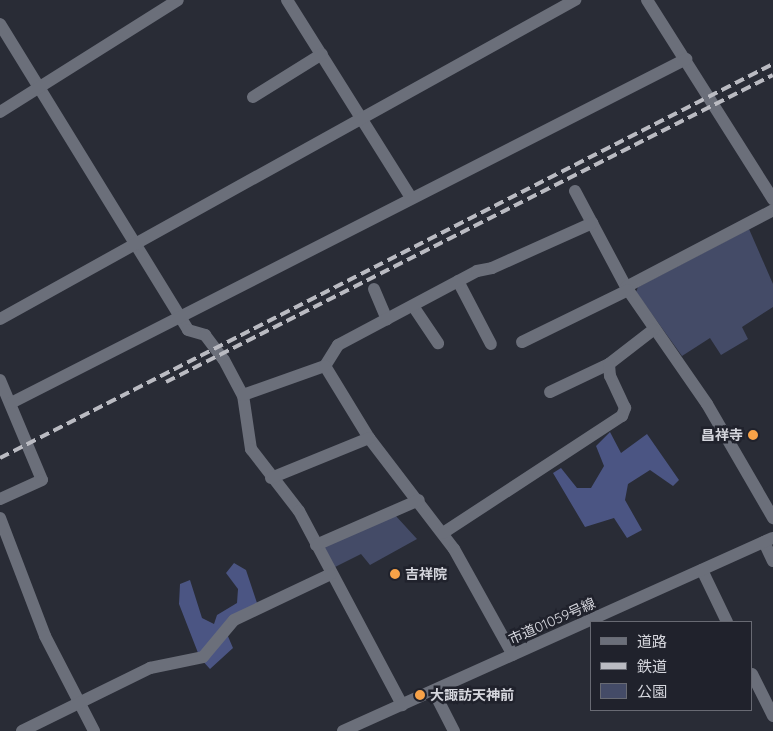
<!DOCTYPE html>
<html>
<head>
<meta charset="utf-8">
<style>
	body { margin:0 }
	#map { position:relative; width:773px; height:731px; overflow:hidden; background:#292c36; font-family:Quicksand,"Noto Sans JP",sans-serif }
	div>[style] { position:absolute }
	.green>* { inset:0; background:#444b67 }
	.forest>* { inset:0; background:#4b5583 }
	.minor>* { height:12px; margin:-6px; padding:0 6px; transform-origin:6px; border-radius:6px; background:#6b6f7a }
	.rail>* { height:4px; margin-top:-2px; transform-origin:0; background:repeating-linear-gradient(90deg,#babbc2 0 10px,transparent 0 15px) }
	.dots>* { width:14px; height:14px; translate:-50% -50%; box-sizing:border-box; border:2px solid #20222c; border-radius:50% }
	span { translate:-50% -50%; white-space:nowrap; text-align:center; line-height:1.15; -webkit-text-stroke:5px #20222c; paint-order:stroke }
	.poi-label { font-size:14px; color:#d5d6dd; font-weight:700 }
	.right { translate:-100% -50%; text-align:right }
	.left { translate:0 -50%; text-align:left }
	.street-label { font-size:14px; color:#d5d6dd }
	.legend { position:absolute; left:590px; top:621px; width:162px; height:90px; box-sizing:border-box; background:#20222c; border:1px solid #686a73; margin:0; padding:6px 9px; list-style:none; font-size:15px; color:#d5d6dd }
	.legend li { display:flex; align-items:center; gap:10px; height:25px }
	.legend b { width:25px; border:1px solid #686a73 }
</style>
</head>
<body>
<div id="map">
	<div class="green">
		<i style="clip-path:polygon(749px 229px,773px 284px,773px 307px,742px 327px,748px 339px,721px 355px,710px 338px,682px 356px,636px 292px,638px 287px)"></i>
		<i style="clip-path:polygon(395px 515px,417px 539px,370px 565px,361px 554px,333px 568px,320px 549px)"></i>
	</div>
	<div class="forest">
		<i style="clip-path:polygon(610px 432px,621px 453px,647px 434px,679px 480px,673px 486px,650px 470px,628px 484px,625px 500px,642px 530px,627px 538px,614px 518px,585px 527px,553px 473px,561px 468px,577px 488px,591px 488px,604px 466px,596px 446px)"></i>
		<i style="clip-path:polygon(234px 563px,246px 570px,257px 603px,227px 634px,233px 648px,210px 669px,200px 658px,179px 604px,180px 584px,190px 580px,202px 618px,214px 624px,217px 615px,237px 603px,238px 589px,226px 573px)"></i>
	</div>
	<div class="minor">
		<i style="left:287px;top:0;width:234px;rotate:57.9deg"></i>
		<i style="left:647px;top:0;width:236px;rotate:57.7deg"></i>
		<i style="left:0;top:24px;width:359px;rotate:58.4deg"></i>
		<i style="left:188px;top:330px;width:18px;rotate:16deg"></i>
		<i style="left:205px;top:335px;width:31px;rotate:53deg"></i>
		<i style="left:224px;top:360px;width:40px;rotate:62deg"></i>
		<i style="left:243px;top:395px;width:55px;rotate:81.6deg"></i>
		<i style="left:251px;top:449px;width:78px;rotate:52.3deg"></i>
		<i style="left:299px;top:511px;width:220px;rotate:62deg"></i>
		<i style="left:253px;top:97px;width:81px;rotate:-31.9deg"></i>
		<i style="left:0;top:112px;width:210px;rotate:-32.2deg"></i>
		<i style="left:575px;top:191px;width:109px;rotate:62deg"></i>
		<i style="left:626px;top:287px;width:142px;rotate:55.3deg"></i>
		<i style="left:707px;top:404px;width:132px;rotate:59.9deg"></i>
		<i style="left:458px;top:281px;width:71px;rotate:62.4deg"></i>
		<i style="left:626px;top:287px;width:166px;rotate:-27.6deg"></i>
		<i style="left:374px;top:289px;width:33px;rotate:67deg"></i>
		<i style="left:413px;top:306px;width:45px;rotate:56deg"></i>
		<i style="left:0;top:319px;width:658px;rotate:-29.02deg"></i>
		<i style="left:522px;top:342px;width:118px;rotate:-26.1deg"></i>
		<i style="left:325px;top:366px;width:25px;rotate:-58deg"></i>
		<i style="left:338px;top:345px;width:157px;rotate:-28deg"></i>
		<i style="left:477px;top:271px;width:15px;rotate:-11deg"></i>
		<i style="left:492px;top:268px;width:110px;rotate:-24.2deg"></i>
		<i style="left:0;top:380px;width:108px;rotate:67.2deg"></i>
		<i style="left:42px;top:480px;width:46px;rotate:155.7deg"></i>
		<i style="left:550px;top:392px;width:65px;rotate:-25.4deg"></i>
		<i style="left:609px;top:364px;width:56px;rotate:-37.7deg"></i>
		<i style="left:243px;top:395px;width:87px;rotate:-19.5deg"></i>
		<i style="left:325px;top:366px;width:84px;rotate:58.6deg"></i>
		<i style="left:369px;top:438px;width:140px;rotate:52.6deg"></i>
		<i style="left:454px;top:549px;width:121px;rotate:60.9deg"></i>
		<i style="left:11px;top:403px;width:758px;rotate:-27deg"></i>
		<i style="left:271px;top:478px;width:106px;rotate:-22.2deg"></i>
		<i style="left:0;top:518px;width:126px;rotate:69.1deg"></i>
		<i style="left:45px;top:636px;width:107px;rotate:62.7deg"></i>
		<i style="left:443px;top:533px;width:214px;rotate:-33.2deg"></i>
		<i style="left:622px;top:416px;width:9px;rotate:-69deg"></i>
		<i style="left:625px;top:408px;width:35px;rotate:-115deg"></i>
		<i style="left:610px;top:376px;width:12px;rotate:-95deg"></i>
		<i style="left:764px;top:542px;width:21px;rotate:65deg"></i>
		<i style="left:316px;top:545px;width:112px;rotate:-23.6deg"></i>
		<i style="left:702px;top:570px;width:58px;rotate:64.3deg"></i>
		<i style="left:752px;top:674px;width:47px;rotate:63.4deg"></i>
		<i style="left:434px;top:692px;width:44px;rotate:62.9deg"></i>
		<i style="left:22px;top:731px;width:143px;rotate:-26.2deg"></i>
		<i style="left:150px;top:668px;width:54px;rotate:-11.7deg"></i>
		<i style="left:203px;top:657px;width:48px;rotate:-50deg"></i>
		<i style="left:234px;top:620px;width:107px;rotate:-25.4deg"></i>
		<i style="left:343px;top:731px;width:471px;rotate:-24.2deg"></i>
	</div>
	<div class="rail">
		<i style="left:166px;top:382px;width:680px;rotate:-26.83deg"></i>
		<i style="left:0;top:458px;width:868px;rotate:-27.01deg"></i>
	</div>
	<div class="dots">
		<i style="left:753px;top:435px;background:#f7a248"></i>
		<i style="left:395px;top:574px;background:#f7a248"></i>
		<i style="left:420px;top:695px;background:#f7a248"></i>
	</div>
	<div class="poi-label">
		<span class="right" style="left:743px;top:435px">昌祥寺</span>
		<span class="left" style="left:405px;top:574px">吉祥院</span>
		<span class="left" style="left:430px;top:695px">大諏訪天神前</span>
	</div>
	<div class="street-label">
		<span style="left:552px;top:621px;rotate:-24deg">市道01059号線</span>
	</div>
	<ul class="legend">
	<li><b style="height:6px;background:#6b6f7a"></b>道路</li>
	<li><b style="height:6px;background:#babbc2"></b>鉄道</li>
	<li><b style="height:14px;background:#444b67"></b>公園</li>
	</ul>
</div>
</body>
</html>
